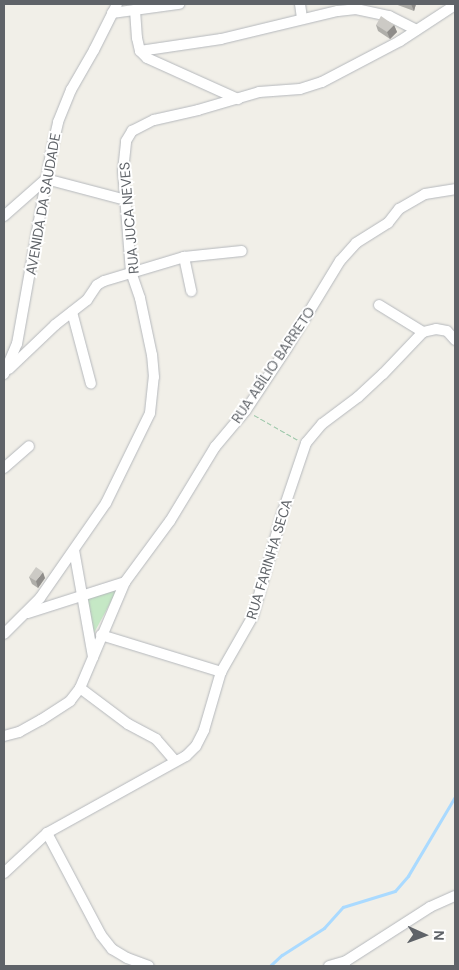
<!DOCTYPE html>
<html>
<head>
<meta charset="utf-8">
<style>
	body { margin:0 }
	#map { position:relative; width:459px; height:970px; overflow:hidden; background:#f1efe8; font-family:"DM Sans",sans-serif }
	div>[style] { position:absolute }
	.green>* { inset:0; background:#c5e8c5 }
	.stream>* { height:2.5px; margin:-1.25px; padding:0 1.25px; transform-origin:1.25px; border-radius:1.25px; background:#aadaff }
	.path>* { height:1px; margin-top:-0.5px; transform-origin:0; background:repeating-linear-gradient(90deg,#9cc7a9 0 5px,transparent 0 7.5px) }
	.roads { filter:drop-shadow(0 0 1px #b5b8bc) drop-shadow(0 0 1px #b5b8bc) }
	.minor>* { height:10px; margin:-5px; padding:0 5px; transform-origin:5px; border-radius:5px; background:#fff }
	.wall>* { inset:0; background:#afaea9 }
	.shaded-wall>* { inset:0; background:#8f8d8a }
	.building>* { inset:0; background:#cccac5 }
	span { translate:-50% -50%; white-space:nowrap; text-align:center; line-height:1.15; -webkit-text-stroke:4px #fff; paint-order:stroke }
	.street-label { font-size:14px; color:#5f6368 }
	.frame { position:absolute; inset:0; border:5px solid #5f6368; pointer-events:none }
	.north { position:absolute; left:399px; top:910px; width:50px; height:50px; -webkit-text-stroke:4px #fff; paint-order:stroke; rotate:92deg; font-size:14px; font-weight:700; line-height:20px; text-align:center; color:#5f6368 }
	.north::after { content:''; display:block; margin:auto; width:18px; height:22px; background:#5f6368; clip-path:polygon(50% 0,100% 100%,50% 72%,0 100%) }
</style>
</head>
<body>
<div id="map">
	<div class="green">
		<i style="clip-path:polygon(119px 587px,94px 633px,87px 596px)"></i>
	</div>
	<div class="stream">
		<i style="left:270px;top:966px;width:16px;rotate:-43deg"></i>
		<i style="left:282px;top:955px;width:50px;rotate:-32.7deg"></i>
		<i style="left:324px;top:928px;width:28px;rotate:-48deg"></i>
		<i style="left:343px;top:907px;width:54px;rotate:-17.1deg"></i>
		<i style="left:395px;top:891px;width:20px;rotate:-49deg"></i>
		<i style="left:408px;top:876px;width:92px;rotate:-59.3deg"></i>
	</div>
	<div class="path">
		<i style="left:254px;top:415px;width:51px;rotate:29.6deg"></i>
	</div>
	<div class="roads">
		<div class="minor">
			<i style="left:300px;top:4px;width:15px;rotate:82deg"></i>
			<i style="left:135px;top:10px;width:28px;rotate:86deg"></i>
			<i style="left:137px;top:38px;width:13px;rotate:77deg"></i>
			<i style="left:140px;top:51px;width:10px;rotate:45deg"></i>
			<i style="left:147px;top:58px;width:100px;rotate:24.3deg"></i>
			<i style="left:112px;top:13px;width:68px;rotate:-7.7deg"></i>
			<i style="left:140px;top:51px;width:82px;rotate:-8.4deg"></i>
			<i style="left:221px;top:39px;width:120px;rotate:-13.5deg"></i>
			<i style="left:338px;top:11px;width:18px;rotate:-6deg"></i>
			<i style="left:356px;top:9px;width:34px;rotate:12deg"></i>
			<i style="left:389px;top:16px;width:31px;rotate:27deg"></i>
			<i style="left:4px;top:216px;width:56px;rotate:-41.4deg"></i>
			<i style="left:46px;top:179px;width:83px;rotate:14.7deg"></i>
			<i style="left:184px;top:257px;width:35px;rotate:78deg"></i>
			<i style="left:379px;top:305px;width:52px;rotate:31.5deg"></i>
			<i style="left:72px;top:312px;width:74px;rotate:75.2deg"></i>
			<i style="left:423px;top:332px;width:13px;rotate:-13deg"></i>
			<i style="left:436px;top:329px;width:11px;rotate:10deg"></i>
			<i style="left:447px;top:331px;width:12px;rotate:48deg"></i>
			<i style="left:9px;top:369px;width:64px;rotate:-43.7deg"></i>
			<i style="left:55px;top:325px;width:41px;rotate:-38deg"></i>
			<i style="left:87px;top:300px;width:18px;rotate:-56deg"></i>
			<i style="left:97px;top:285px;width:8px;rotate:-30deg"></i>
			<i style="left:104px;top:281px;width:84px;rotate:-16.7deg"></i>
			<i style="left:184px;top:257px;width:58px;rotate:-5.9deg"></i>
			<i style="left:4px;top:374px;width:33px;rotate:-67deg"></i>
			<i style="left:17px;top:344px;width:194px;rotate:-79.9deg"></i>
			<i style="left:51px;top:153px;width:32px;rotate:-77deg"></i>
			<i style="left:58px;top:122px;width:35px;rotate:-68deg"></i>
			<i style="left:71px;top:90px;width:46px;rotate:-60.1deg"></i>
			<i style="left:94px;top:50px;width:51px;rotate:-63.4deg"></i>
			<i style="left:4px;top:468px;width:33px;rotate:-41deg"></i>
			<i style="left:74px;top:550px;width:109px;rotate:79.9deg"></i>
			<i style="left:28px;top:613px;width:102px;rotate:-17.7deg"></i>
			<i style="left:4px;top:634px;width:51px;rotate:-45deg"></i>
			<i style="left:40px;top:598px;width:116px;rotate:-55.2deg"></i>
			<i style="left:106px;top:503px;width:100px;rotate:-63.9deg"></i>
			<i style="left:150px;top:413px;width:36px;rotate:-84deg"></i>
			<i style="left:154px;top:377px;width:22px;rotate:-95deg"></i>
			<i style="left:152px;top:355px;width:58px;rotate:-101.9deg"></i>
			<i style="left:140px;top:298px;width:28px;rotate:-109deg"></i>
			<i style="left:131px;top:272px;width:101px;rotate:-94.5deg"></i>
			<i style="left:123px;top:171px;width:30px;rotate:-84deg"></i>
			<i style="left:126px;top:141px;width:12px;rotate:-59deg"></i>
			<i style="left:132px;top:131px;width:25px;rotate:-27deg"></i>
			<i style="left:154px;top:120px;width:45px;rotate:-12.8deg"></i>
			<i style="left:198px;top:110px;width:64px;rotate:-16.4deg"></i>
			<i style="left:259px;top:92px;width:41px;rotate:-4.2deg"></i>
			<i style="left:300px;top:89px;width:23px;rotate:-18deg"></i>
			<i style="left:322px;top:82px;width:88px;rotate:-27.7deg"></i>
			<i style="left:400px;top:41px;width:62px;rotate:-33.2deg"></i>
			<i style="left:101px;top:635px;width:126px;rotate:17.1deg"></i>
			<i style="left:80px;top:688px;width:60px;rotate:36.9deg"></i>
			<i style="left:128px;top:724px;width:32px;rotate:28deg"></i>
			<i style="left:156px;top:739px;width:29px;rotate:49deg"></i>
			<i style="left:4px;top:736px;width:16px;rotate:-15deg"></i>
			<i style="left:19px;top:732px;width:25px;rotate:-29deg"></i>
			<i style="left:41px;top:720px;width:35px;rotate:-33deg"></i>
			<i style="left:70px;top:701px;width:16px;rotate:-52deg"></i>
			<i style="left:80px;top:688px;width:115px;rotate:-67deg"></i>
			<i style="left:125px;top:582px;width:76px;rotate:-53.6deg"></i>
			<i style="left:170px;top:521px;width:87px;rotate:-58.7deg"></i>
			<i style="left:215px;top:447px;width:48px;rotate:-50deg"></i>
			<i style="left:246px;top:410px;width:74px;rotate:-56.5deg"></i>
			<i style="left:287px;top:348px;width:102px;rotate:-58.7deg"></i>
			<i style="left:340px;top:261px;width:24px;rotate:-48deg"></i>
			<i style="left:356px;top:243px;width:38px;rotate:-32deg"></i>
			<i style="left:388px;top:223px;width:18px;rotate:-52deg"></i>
			<i style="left:399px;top:209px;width:30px;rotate:-30deg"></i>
			<i style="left:425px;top:194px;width:30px;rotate:-9deg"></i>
			<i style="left:47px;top:833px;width:115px;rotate:62.1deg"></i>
			<i style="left:101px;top:935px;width:18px;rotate:52deg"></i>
			<i style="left:112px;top:949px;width:17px;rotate:31deg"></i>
			<i style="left:127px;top:958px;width:23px;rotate:20deg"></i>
			<i style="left:4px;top:873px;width:59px;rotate:-42.9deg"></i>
			<i style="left:47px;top:833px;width:159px;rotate:-29deg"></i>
			<i style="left:186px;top:756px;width:14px;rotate:-45deg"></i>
			<i style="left:196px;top:746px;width:18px;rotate:-63deg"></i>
			<i style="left:204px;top:730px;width:60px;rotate:-73.7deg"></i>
			<i style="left:221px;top:672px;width:64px;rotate:-60.3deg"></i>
			<i style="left:253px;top:616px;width:109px;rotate:-74.1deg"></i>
			<i style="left:283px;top:511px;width:72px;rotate:-71.3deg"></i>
			<i style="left:306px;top:443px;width:25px;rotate:-50deg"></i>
			<i style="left:322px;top:424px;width:45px;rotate:-36.9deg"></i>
			<i style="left:358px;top:397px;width:34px;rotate:-43deg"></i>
			<i style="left:383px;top:374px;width:58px;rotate:-46.4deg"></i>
			<i style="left:329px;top:966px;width:18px;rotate:-16deg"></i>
			<i style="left:346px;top:961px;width:100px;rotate:-32.7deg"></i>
			<i style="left:430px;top:907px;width:27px;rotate:-24deg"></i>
		</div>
	</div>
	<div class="wall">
		<i style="clip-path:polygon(395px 4px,416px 4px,414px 11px)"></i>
		<i style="clip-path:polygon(376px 25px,394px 25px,397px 32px,390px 39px,378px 31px)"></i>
		<i style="clip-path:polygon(29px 577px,45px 578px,38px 588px,32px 584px)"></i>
	</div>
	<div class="shaded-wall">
		<i style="clip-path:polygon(411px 4px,416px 4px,414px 11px)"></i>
		<i style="clip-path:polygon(394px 25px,397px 32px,390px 39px,387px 32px)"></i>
		<i style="clip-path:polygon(43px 572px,45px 578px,38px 588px,36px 581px)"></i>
	</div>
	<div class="building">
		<i style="clip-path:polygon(381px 16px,394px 25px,387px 32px,376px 25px)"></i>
		<i style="clip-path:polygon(36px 567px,43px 572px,36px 581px,29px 577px)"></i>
	</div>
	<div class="street-label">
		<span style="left:43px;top:204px;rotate:-80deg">AVENIDA DA SAUDADE</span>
		<span style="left:129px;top:218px;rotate:-95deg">RUA JUCA NEVES</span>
		<span style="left:273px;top:365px;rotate:-56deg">RUA ABÍLIO BARRETO</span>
		<span style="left:269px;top:559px;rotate:-73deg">RUA FARINHA SECA</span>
	</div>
	<div class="frame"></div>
	<div class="north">N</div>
</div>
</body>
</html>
